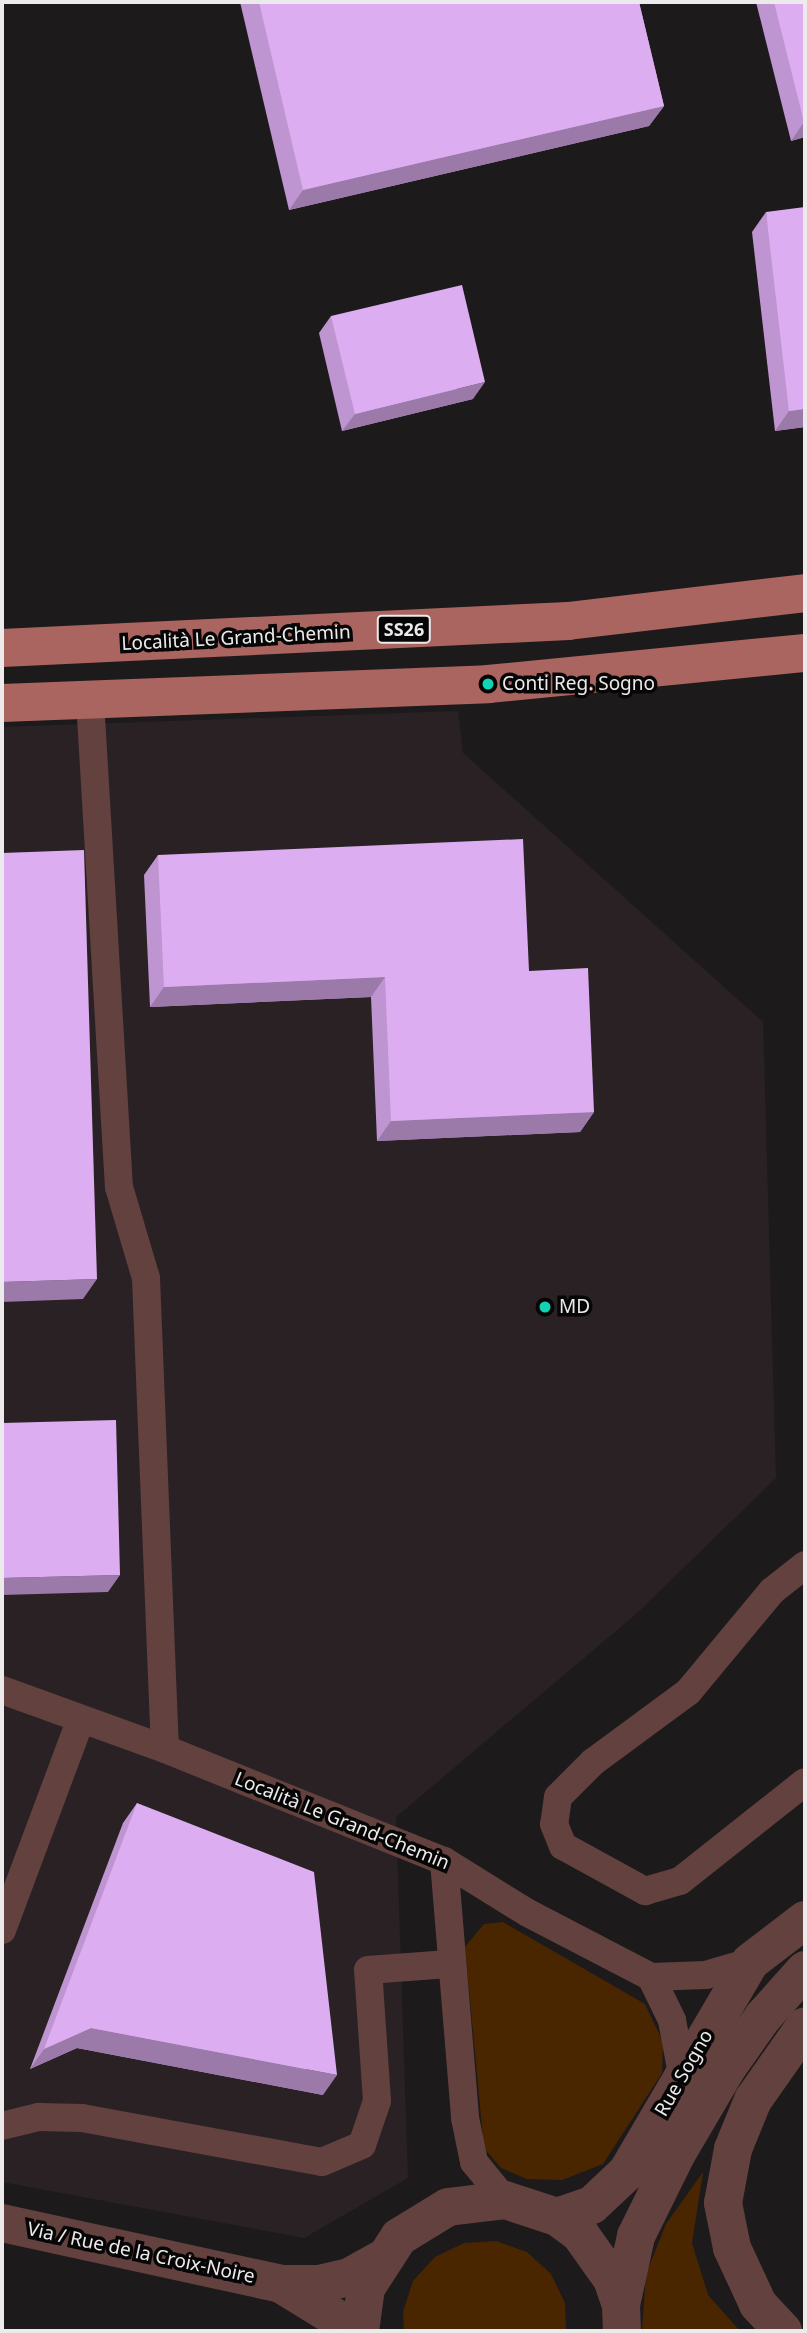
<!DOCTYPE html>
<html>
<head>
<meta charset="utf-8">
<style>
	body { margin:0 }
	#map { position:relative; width:807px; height:2333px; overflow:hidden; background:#1d1a1b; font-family:"Noto Sans",sans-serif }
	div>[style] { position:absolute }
	.built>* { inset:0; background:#2a2125 }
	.green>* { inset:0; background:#4a2600 }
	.service>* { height:28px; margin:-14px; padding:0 14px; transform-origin:14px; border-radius:14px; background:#63413e }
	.tertiary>* { height:38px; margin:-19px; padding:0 19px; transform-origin:19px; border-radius:19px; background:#63413e }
	.primary>* { height:38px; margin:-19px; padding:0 19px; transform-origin:19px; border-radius:19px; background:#ab6560 }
	.wall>* { inset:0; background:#be95d0 }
	.shaded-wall>* { inset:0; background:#9b79a9 }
	.building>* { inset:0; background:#ddadf2 }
	.dots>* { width:19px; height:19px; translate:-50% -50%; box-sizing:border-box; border:4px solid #070606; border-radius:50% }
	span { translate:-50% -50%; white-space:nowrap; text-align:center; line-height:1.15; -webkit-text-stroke:7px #070606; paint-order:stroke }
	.shield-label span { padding:2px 5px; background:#070606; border:2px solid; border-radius:5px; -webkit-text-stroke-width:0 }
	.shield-label { font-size:18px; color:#eceaeb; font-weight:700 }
	.street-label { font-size:19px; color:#eceaeb }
	.poi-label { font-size:19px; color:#eceaeb }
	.left { translate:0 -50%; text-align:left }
	.frame { position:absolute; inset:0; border:4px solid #eceaeb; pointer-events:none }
</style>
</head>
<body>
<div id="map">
	<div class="built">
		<i style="clip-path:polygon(458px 711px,463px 753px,763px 1022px,776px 1478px,636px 1614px,396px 1817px,408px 2178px,304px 2238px,2px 2182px,2px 727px)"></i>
	</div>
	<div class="green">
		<i style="clip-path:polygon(503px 1922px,645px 2004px,663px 2042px,662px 2073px,603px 2164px,562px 2180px,527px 2179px,501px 2168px,484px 2148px,465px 1947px,484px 1924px)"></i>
		<i style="clip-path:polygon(703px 2172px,692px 2243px,708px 2295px,740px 2331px,642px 2331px,646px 2274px,666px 2224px)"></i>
		<i style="clip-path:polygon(496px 2241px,527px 2252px,551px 2274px,565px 2303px,566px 2331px,404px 2331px,403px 2312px,413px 2281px,435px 2257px,464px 2243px)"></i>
	</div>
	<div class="service">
		<i style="left:90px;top:700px;width:488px;rotate:86.6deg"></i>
		<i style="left:119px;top:1187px;width:95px;rotate:73.5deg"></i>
		<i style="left:146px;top:1278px;width:471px;rotate:87.7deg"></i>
		<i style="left:805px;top:1565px;width:42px;rotate:141.8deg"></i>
		<i style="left:772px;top:1591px;width:131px;rotate:129.7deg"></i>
		<i style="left:688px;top:1692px;width:118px;rotate:143.6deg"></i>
		<i style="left:593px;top:1762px;width:49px;rotate:135deg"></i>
		<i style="left:558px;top:1797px;width:27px;rotate:98deg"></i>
		<i style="left:554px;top:1824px;width:24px;rotate:68deg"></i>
		<i style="left:563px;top:1846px;width:94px;rotate:28.8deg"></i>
		<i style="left:645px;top:1891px;width:36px;rotate:-16deg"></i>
		<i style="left:680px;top:1881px;width:159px;rotate:-38.4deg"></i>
		<i style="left:2px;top:1690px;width:173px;rotate:19.9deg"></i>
		<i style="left:165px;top:1749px;width:301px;rotate:21.9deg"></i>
		<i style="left:444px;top:1861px;width:99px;rotate:31.8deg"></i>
		<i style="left:528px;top:1913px;width:139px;rotate:27.5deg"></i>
		<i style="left:651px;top:1977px;width:48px;rotate:64deg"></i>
		<i style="left:672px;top:2020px;width:55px;rotate:79.5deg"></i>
		<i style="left:444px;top:1861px;width:258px;rotate:85.3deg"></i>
		<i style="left:465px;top:2118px;width:45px;rotate:78.4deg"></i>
		<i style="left:474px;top:2162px;width:49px;rotate:50.8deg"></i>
		<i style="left:2px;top:1930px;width:225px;rotate:-69.5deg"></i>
		<i style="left:651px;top:1977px;width:55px;rotate:-2.1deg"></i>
		<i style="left:706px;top:1975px;width:46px;rotate:-16.5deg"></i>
		<i style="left:2px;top:2126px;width:38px;rotate:-14deg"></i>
		<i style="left:39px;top:2117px;width:43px;rotate:1.3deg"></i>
		<i style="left:82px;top:2118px;width:244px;rotate:10.4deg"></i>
		<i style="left:322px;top:2162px;width:43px;rotate:-23deg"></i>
		<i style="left:362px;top:2145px;width:46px;rotate:-71.2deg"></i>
		<i style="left:377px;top:2101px;width:131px;rotate:-93.9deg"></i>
		<i style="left:368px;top:1970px;width:81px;rotate:-4.2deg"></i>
	</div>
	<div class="tertiary">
		<i style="left:557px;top:2217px;width:37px;rotate:-19deg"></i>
		<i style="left:592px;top:2205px;width:48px;rotate:-43.3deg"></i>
		<i style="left:627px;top:2172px;width:243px;rotate:-59.6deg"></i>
		<i style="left:750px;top:1962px;width:69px;rotate:-37.4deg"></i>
		<i style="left:2px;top:2223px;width:286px;rotate:12.3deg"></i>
		<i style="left:281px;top:2284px;width:38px"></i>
		<i style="left:319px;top:2284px;width:31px;rotate:-13deg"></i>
		<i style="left:349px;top:2277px;width:37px;rotate:-29deg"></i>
		<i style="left:281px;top:2284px;width:67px;rotate:31.6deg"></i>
		<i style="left:338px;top:2319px;width:15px;rotate:53deg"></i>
		<i style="left:621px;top:2305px;width:71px;rotate:-77.7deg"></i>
		<i style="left:636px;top:2236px;width:90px;rotate:-63.7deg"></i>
		<i style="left:676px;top:2155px;width:101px;rotate:-59.6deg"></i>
		<i style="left:727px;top:2068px;width:62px;rotate:-54.8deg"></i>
		<i style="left:763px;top:2017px;width:63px;rotate:-48.2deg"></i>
		<i style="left:360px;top:2331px;width:43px;rotate:-82.1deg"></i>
		<i style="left:366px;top:2288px;width:61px;rotate:-57.1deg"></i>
		<i style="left:399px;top:2237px;width:57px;rotate:-31.5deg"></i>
		<i style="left:448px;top:2207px;width:57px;rotate:-7deg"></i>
		<i style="left:505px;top:2200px;width:55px;rotate:18.1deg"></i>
		<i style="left:557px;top:2217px;width:29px;rotate:36deg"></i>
		<i style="left:580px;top:2234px;width:55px;rotate:54.6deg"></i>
		<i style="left:612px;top:2279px;width:28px;rotate:71deg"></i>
		<i style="left:621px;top:2305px;width:26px;rotate:88deg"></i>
		<i style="left:783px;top:2331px;width:37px;rotate:-133deg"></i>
		<i style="left:758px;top:2304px;width:62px;rotate:-114.9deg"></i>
		<i style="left:732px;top:2248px;width:46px;rotate:-101.3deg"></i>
		<i style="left:723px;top:2203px;width:55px;rotate:-79.5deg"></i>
		<i style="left:733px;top:2149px;width:53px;rotate:-67.8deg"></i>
		<i style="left:753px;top:2100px;width:90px;rotate:-54.9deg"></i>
	</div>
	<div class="primary">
		<i style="left:2px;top:648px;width:567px;rotate:-2.73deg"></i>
		<i style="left:568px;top:621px;width:239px;rotate:-6.7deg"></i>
		<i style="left:2px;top:703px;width:486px;rotate:-2.2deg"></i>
		<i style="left:488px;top:684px;width:319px;rotate:-5.6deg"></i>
	</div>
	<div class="wall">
		<i style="clip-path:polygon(240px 2px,639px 2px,664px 106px,649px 126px,289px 210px)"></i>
		<i style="clip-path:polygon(756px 2px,805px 2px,805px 137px,791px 141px)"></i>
		<i style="clip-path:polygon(766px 212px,805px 427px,775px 431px,752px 232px)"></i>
		<i style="clip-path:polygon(331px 316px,473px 399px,342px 431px,319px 333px)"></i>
		<i style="clip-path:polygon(158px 855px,529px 971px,594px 1112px,580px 1132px,377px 1141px,371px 997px,150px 1007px,144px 875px)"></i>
		<i style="clip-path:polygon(137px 1803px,323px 2095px,77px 2048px,30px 2069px,123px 1823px)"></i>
	</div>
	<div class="shaded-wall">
		<i style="clip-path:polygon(664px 106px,649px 126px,289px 210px,303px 190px)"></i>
		<i style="clip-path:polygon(804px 122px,805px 122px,805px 137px,791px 141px)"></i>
		<i style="clip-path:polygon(485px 382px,473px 399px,342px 431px,355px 414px)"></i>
		<i style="clip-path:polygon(805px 409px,805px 427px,775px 431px,789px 411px)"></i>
		<i style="clip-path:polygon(385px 977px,371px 997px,150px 1007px,164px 987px)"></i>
		<i style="clip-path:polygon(594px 1112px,580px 1132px,377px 1141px,391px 1121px)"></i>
		<i style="clip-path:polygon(97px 1279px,83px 1299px,2px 1302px,2px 1282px)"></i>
		<i style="clip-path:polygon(120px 1575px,108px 1592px,2px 1595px,2px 1578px)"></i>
		<i style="clip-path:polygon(91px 2028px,337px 2075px,323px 2095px,77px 2048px,30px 2069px,44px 2049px)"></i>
	</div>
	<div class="building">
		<i style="clip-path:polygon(259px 2px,639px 2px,664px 106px,303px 190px)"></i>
		<i style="clip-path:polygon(774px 2px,805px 2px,805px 122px,804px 122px)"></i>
		<i style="clip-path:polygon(805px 207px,805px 409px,789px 411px,766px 212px)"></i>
		<i style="clip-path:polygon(462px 285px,485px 382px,355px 414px,331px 316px)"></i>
		<i style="clip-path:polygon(523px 839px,529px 971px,588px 968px,594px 1112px,391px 1121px,385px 977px,164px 987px,158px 855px)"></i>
		<i style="clip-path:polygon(84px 850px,97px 1279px,2px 1282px,2px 853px)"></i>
		<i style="clip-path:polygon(116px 1420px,120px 1575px,2px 1578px,2px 1423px)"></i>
		<i style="clip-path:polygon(137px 1803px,314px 1872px,337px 2075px,91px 2028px,44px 2049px)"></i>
	</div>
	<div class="dots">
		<i style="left:488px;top:684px;background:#10d5b4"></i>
		<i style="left:545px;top:1307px;background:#10d5b4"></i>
	</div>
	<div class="shield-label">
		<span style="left:404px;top:629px">SS26</span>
	</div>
	<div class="street-label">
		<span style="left:236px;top:638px;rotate:-3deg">Località Le Grand-Chemin</span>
		<span style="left:342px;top:1821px;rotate:22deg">Località Le Grand-Chemin</span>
		<span style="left:684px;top:2073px;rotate:-60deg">Rue Sogno</span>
		<span style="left:141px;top:2253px;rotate:12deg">Via / Rue de la Croix-Noire</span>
	</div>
	<div class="poi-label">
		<span class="left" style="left:502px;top:684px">Conti Reg. Sogno</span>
		<span class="left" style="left:559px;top:1307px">MD</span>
	</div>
	<div class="frame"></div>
</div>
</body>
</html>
